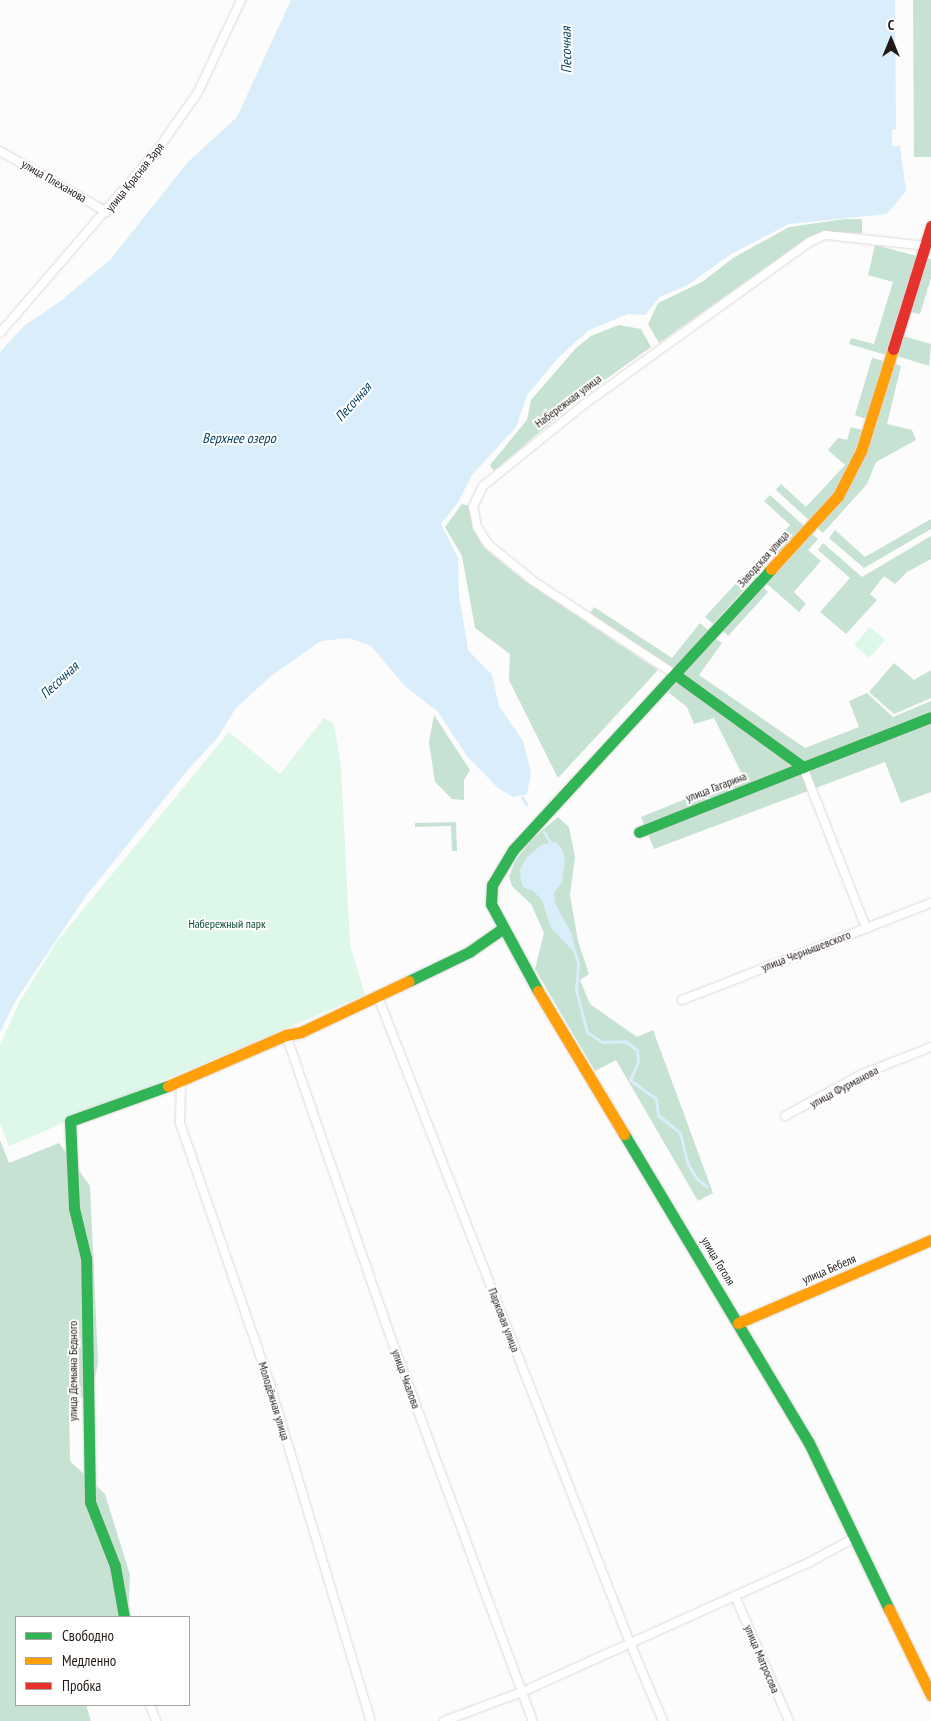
<!DOCTYPE html>
<html>
<head>
<meta charset="utf-8">
<style>
	body { margin:0 }
	#map { position:relative; width:931px; height:1721px; overflow:hidden; background:#fcfcfc; font-family:"PT Sans Narrow",sans-serif }
	div>[style] { position:absolute }
	.green>* { inset:0; background:#ddf7e9 }
	.forest>* { inset:0; background:#c6e2d3 }
	.water>* { inset:0; background:#d9edfb }
	.stream>* { height:3px; margin:-1.5px; padding:0 1.5px; transform-origin:1.5px; border-radius:1.5px; background:#d9edfb }
	.roads { filter:drop-shadow(0 0 1px #ded9d7) drop-shadow(0 0 1px #ded9d7) }
	.street>* { height:8px; margin:-4px; padding:0 4px; transform-origin:4px; border-radius:4px; background:#fff }
	.fast>* { height:11px; margin:-5.5px; padding:0 5.5px; transform-origin:5.5px; border-radius:5.5px; background:#30b455 }
	.slow>* { height:11px; margin:-5.5px; padding:0 5.5px; transform-origin:5.5px; border-radius:5.5px; background:#ff9f0a }
	.jam>* { height:11px; margin:-5.5px; padding:0 5.5px; transform-origin:5.5px; border-radius:5.5px; background:#e5322d }
	span { translate:-50% -50%; white-space:nowrap; text-align:center; line-height:1.15; -webkit-text-stroke:4px #fff; paint-order:stroke }
	.street-label { font-size:12px; color:#231a16 }
	.park-label { font-size:12px; color:#0d4e34 }
	.water-label { font-size:14px; color:#084161; font-style:italic }
	.legend { position:absolute; left:15px; top:1616px; width:175px; height:90px; box-sizing:border-box; background:#fff; border:1px solid #a7a3a2; margin:0; padding:6px 9px; list-style:none; font-size:15px; color:#231a16 }
	.legend li { display:flex; align-items:center; gap:10px; height:25px }
	.legend b { width:25px; border:1px solid #a7a3a2 }
	.north { position:absolute; left:866px; top:15px; width:50px; height:50px; -webkit-text-stroke:4px #fff; paint-order:stroke; rotate:0deg; font-size:14px; font-weight:700; line-height:20px; text-align:center; color:#231a16 }
	.north::after { content:''; display:block; margin:auto; width:18px; height:22px; background:#231a16; clip-path:polygon(50% 0,100% 100%,50% 72%,0 100%) }
</style>
</head>
<body>
<div id="map">
	<div class="green">
		<i style="clip-path:polygon(870px 627px,885px 640px,869px 658px,854px 645px)"></i>
		<i style="clip-path:polygon(324px 718px,334px 724px,341px 767px,350px 945px,365px 995px,9px 1146px,0 1124px,0 1045px,20px 1001px,58px 940px,229px 732px,280px 774px)"></i>
	</div>
	<div class="forest">
		<i style="clip-path:polygon(913px 0,931px 0,931px 157px,914px 157px)"></i>
		<i style="clip-path:polygon(845px 219px,862px 219px,862px 233px,824px 232px,807px 238px,659px 343px,648px 324px,658px 303px,702px 282px,733px 258px,789px 227px)"></i>
		<i style="clip-path:polygon(875px 245px,917px 256px,886px 355px,849px 344px,851px 338px,874px 344px,893px 282px,868px 275px)"></i>
		<i style="clip-path:polygon(928px 258px,931px 259px,931px 278px,920px 314px,911px 312px)"></i>
		<i style="clip-path:polygon(619px 325px,641px 329px,651px 347px,581px 397px,495px 470px,492px 469px,490px 465px,527px 420px,531px 400px,576px 348px,591px 336px)"></i>
		<i style="clip-path:polygon(903px 336px,931px 344px,929px 366px,897px 356px)"></i>
		<i style="clip-path:polygon(872px 358px,884px 361px,866px 419px,855px 415px)"></i>
		<i style="clip-path:polygon(892px 363px,901px 366px,887px 424px,912px 430px,916px 440px,876px 462px,867px 484px,823px 533px,816px 527px,842px 498px,859px 470px)"></i>
		<i style="clip-path:polygon(851px 427px,862px 430px,850px 466px,835px 493px,810px 521px,776px 490px,781px 484px,806px 507px,845px 465px,828px 450px,838px 438px,847px 440px)"></i>
		<i style="clip-path:polygon(770px 495px,804px 526px,775px 557px,768px 550px,790px 525px,764px 501px)"></i>
		<i style="clip-path:polygon(462px 504px,469px 506px,473px 529px,484px 548px,526px 582px,658px 670px,558px 778px,509px 680px,510px 654px,475px 628px,462px 556px,445px 527px)"></i>
		<i style="clip-path:polygon(931px 519px,931px 529px,864px 568px,829px 538px,835px 530px,865px 557px)"></i>
		<i style="clip-path:polygon(811px 533px,818px 539px,808px 550px,821px 561px,794px 592px,806px 604px,799px 612px,766px 583px)"></i>
		<i style="clip-path:polygon(931px 536px,931px 559px,907px 572px,895px 584px,884px 576px,870px 594px,877px 600px,846px 634px,820px 612px,850px 578px,818px 550px,823px 543px,862px 577px)"></i>
		<i style="clip-path:polygon(748px 570px,755px 577px,713px 624px,705px 617px)"></i>
		<i style="clip-path:polygon(762px 586px,768px 592px,728px 636px,722px 630px)"></i>
		<i style="clip-path:polygon(594px 607px,672px 658px,700px 623px,708px 630px,675px 669px,590px 613px)"></i>
		<i style="clip-path:polygon(715px 638px,722px 643px,699px 675px,805px 748px,859px 727px,849px 701px,867px 693px,893px 717px,931px 701px,931px 792px,901px 803px,885px 762px,654px 849px,641px 817px,743px 776px,714px 718px,694px 724px,687px 707px,668px 692px)"></i>
		<i style="clip-path:polygon(894px 663px,914px 680px,931px 670px,931px 698px,894px 714px,869px 692px)"></i>
		<i style="clip-path:polygon(434px 715px,470px 770px,464px 780px,464px 800px,452px 799px,435px 782px,429px 742px)"></i>
		<i style="clip-path:polygon(558px 817px,569px 827px,575px 857px,570px 895px,578px 941px,589px 974px,580px 980px,590px 1004px,637px 1037px,653px 1030px,713px 1193px,698px 1201px,616px 1060px,595px 1071px,535px 969px,544px 933px,531px 904px,512px 886px,509px 877px,515px 861px,531px 840px)"></i>
		<i style="clip-path:polygon(456px 822px,457px 851px,452px 851px,451px 826px,415px 827px,415px 823px)"></i>
		<i style="clip-path:polygon(0 1140px,9px 1163px,59px 1143px,90px 1186px,98px 1363px,92px 1392px,69px 1402px,70px 1461px,105px 1494px,130px 1575px,128px 1617px,16px 1617px,16px 1705px,86px 1705px,91px 1721px,0 1721px)"></i>
	</div>
	<div class="water">
		<i style="clip-path:polygon(291px 0,895px 0,896px 129px,892px 130px,892px 146px,900px 146px,906px 191px,887px 214px,789px 224px,731px 254px,688px 285px,660px 297px,645px 315px,628px 314px,589px 330px,558px 358px,527px 395px,516px 427px,472px 475px,459px 501px,441px 524px,458px 558px,459px 595px,468px 650px,492px 675px,499px 706px,523px 741px,531px 772px,527px 794px,513px 797px,497px 787px,467px 756px,438px 712px,405px 686px,371px 646px,349px 638px,321px 641px,271px 676px,236px 708px,218px 737px,186px 772px,86px 896px,16px 1000px,0 1032px,0 352px,24px 326px,58px 303px,110px 260px,188px 162px,237px 117px)"></i>
		<i style="clip-path:polygon(556px 842px,563px 851px,565px 862px,562px 882px,554px 893px,555px 903px,572px 935px,576px 954px,551px 928px,542px 900px,533px 891px,523px 887px,521px 882px,520px 870px,527px 857px,541px 845px)"></i>
	</div>
	<div class="stream">
		<i style="left:522px;top:797px;width:8px;rotate:60deg"></i>
		<i style="left:544px;top:832px;width:14px;rotate:60deg"></i>
		<i style="left:574px;top:950px;width:14px;rotate:73deg"></i>
		<i style="left:578px;top:963px;width:27px;rotate:94deg"></i>
		<i style="left:576px;top:990px;width:43px;rotate:75.3deg"></i>
		<i style="left:587px;top:1032px;width:18px;rotate:34deg"></i>
		<i style="left:602px;top:1042px;width:23px;rotate:-2deg"></i>
		<i style="left:625px;top:1041px;width:15px;rotate:37deg"></i>
		<i style="left:637px;top:1050px;width:12px;rotate:85deg"></i>
		<i style="left:638px;top:1062px;width:20px;rotate:114deg"></i>
		<i style="left:630px;top:1080px;width:32px;rotate:36deg"></i>
		<i style="left:656px;top:1099px;width:16px;rotate:83deg"></i>
		<i style="left:658px;top:1115px;width:28px;rotate:39deg"></i>
		<i style="left:680px;top:1133px;width:32px;rotate:76deg"></i>
		<i style="left:688px;top:1164px;width:16px;rotate:60deg"></i>
		<i style="left:696px;top:1178px;width:14px;rotate:39deg"></i>
	</div>
	<div class="roads">
		<div class="street">
			<i style="left:0;top:151px;width:123px;rotate:29.7deg"></i>
			<i style="left:0;top:333px;width:243px;rotate:-49.3deg"></i>
			<i style="left:158px;top:149px;width:70px;rotate:-54.9deg"></i>
			<i style="left:198px;top:92px;width:102px;rotate:-64.9deg"></i>
			<i style="left:676px;top:675px;width:173px;rotate:-146.6deg"></i>
			<i style="left:532px;top:580px;width:57px;rotate:-140.7deg"></i>
			<i style="left:488px;top:544px;width:20px;rotate:-123deg"></i>
			<i style="left:477px;top:527px;width:20px;rotate:-101deg"></i>
			<i style="left:473px;top:507px;width:23px;rotate:-65deg"></i>
			<i style="left:483px;top:486px;width:132px;rotate:-38.9deg"></i>
			<i style="left:586px;top:403px;width:275px;rotate:-35.8deg"></i>
			<i style="left:809px;top:242px;width:17px;rotate:-24deg"></i>
			<i style="left:825px;top:235px;width:103px;rotate:6.2deg"></i>
			<i style="left:803px;top:767px;width:173px;rotate:68.6deg"></i>
			<i style="left:378px;top:997px;width:693px;rotate:68.69deg"></i>
			<i style="left:630px;top:1643px;width:85px;rotate:67.1deg"></i>
			<i style="left:682px;top:1000px;width:267px;rotate:-21.3deg"></i>
			<i style="left:286px;top:1035px;width:321px;rotate:70.9deg"></i>
			<i style="left:391px;top:1338px;width:408px;rotate:69.7deg"></i>
			<i style="left:181px;top:1082px;width:41px;rotate:91.4deg"></i>
			<i style="left:180px;top:1123px;width:277px;rotate:71deg"></i>
			<i style="left:270px;top:1385px;width:351px;rotate:73.3deg"></i>
			<i style="left:785px;top:1116px;width:85px;rotate:-28.7deg"></i>
			<i style="left:860px;top:1075px;width:76px;rotate:-21.5deg"></i>
			<i style="left:735px;top:1596px;width:136px;rotate:66.6deg"></i>
			<i style="left:150px;top:1705px;width:17px;rotate:69deg"></i>
			<i style="left:444px;top:1721px;width:83px;rotate:-20.4deg"></i>
			<i style="left:522px;top:1692px;width:314px;rotate:-24.3deg"></i>
			<i style="left:808px;top:1563px;width:52px;rotate:-28.5deg"></i>
		</div>
		<div class="fast">
			<i style="left:676px;top:675px;width:157px;rotate:35.9deg"></i>
			<i style="left:803px;top:767px;width:137px;rotate:-21.3deg"></i>
			<i style="left:639px;top:832px;width:176px;rotate:-21.6deg"></i>
			<i style="left:409px;top:981px;width:67px;rotate:-25.8deg"></i>
			<i style="left:469px;top:952px;width:40px;rotate:-34.9deg"></i>
			<i style="left:538px;top:991px;width:99px;rotate:-118.4deg"></i>
			<i style="left:491px;top:904px;width:19px;rotate:-87deg"></i>
			<i style="left:492px;top:885px;width:41px;rotate:-59deg"></i>
			<i style="left:513px;top:850px;width:381px;rotate:-47.4deg"></i>
			<i style="left:624px;top:1134px;width:360px;rotate:59.1deg"></i>
			<i style="left:809px;top:1443px;width:184px;rotate:64.3deg"></i>
			<i style="left:124px;top:1617px;width:52px;rotate:-100deg"></i>
			<i style="left:115px;top:1566px;width:69px;rotate:-111.3deg"></i>
			<i style="left:90px;top:1502px;width:244px;rotate:-90.9deg"></i>
			<i style="left:86px;top:1258px;width:51px;rotate:-103.5deg"></i>
			<i style="left:74px;top:1208px;width:87px;rotate:-92.6deg"></i>
			<i style="left:70px;top:1121px;width:104px;rotate:-19.7deg"></i>
		</div>
		<div class="slow">
			<i style="left:771px;top:569px;width:99px;rotate:-47.5deg"></i>
			<i style="left:838px;top:496px;width:51px;rotate:-62.9deg"></i>
			<i style="left:861px;top:451px;width:107px;rotate:-72.6deg"></i>
			<i style="left:538px;top:991px;width:167px;rotate:59deg"></i>
			<i style="left:168px;top:1086px;width:129px;rotate:-23.4deg"></i>
			<i style="left:286px;top:1035px;width:15px;rotate:-11deg"></i>
			<i style="left:301px;top:1032px;width:119px;rotate:-25.3deg"></i>
			<i style="left:738px;top:1323px;width:210px;rotate:-23.3deg"></i>
			<i style="left:889px;top:1609px;width:96px;rotate:64deg"></i>
		</div>
		<div class="jam">
			<i style="left:893px;top:349px;width:129px;rotate:-72.8deg"></i>
		</div>
	</div>
	<div class="street-label">
		<span style="left:135px;top:177px;rotate:-51deg">улица Красная Заря</span>
		<span style="left:54px;top:181px;rotate:30deg">улица Плеханова</span>
		<span style="left:568px;top:401px;rotate:-37deg">Набережная улица</span>
		<span style="left:763px;top:559px;rotate:-48deg">Заводская улица</span>
		<span style="left:716px;top:787px;rotate:-21deg">улица Гагарина</span>
		<span style="left:806px;top:951px;rotate:-21deg">улица Чернышевского</span>
		<span style="left:844px;top:1087px;rotate:-28deg">улица Фурманова</span>
		<span style="left:718px;top:1261px;rotate:59deg">улица Гоголя</span>
		<span style="left:829px;top:1269px;rotate:-23deg">улица Бебеля</span>
		<span style="left:504px;top:1320px;rotate:69deg">Парковая улица</span>
		<span style="left:73px;top:1371px;rotate:-90deg">улица Демьяна Бедного</span>
		<span style="left:406px;top:1379px;rotate:70deg">улица Чкалова</span>
		<span style="left:274px;top:1401px;rotate:73deg">Молодёжная улица</span>
		<span style="left:762px;top:1659px;rotate:67deg">улица Матросова</span>
	</div>
	<div class="park-label">
		<span style="left:227px;top:924px">Набережный парк</span>
	</div>
	<div class="water-label">
		<span style="left:566px;top:50px;rotate:-91deg">Песочная</span>
		<span style="left:353px;top:402px;rotate:-48deg">Песочная</span>
		<span style="left:239px;top:438px">Верхнее озеро</span>
		<span style="left:59px;top:680px;rotate:-43deg">Песочная</span>
	</div>
	<ul class="legend">
	<li><b style="height:6px;background:#30b455"></b>Свободно</li>
	<li><b style="height:6px;background:#ff9f0a"></b>Медленно</li>
	<li><b style="height:6px;background:#e5322d"></b>Пробка</li>
	</ul>
	<div class="north">С</div>
</div>
</body>
</html>
